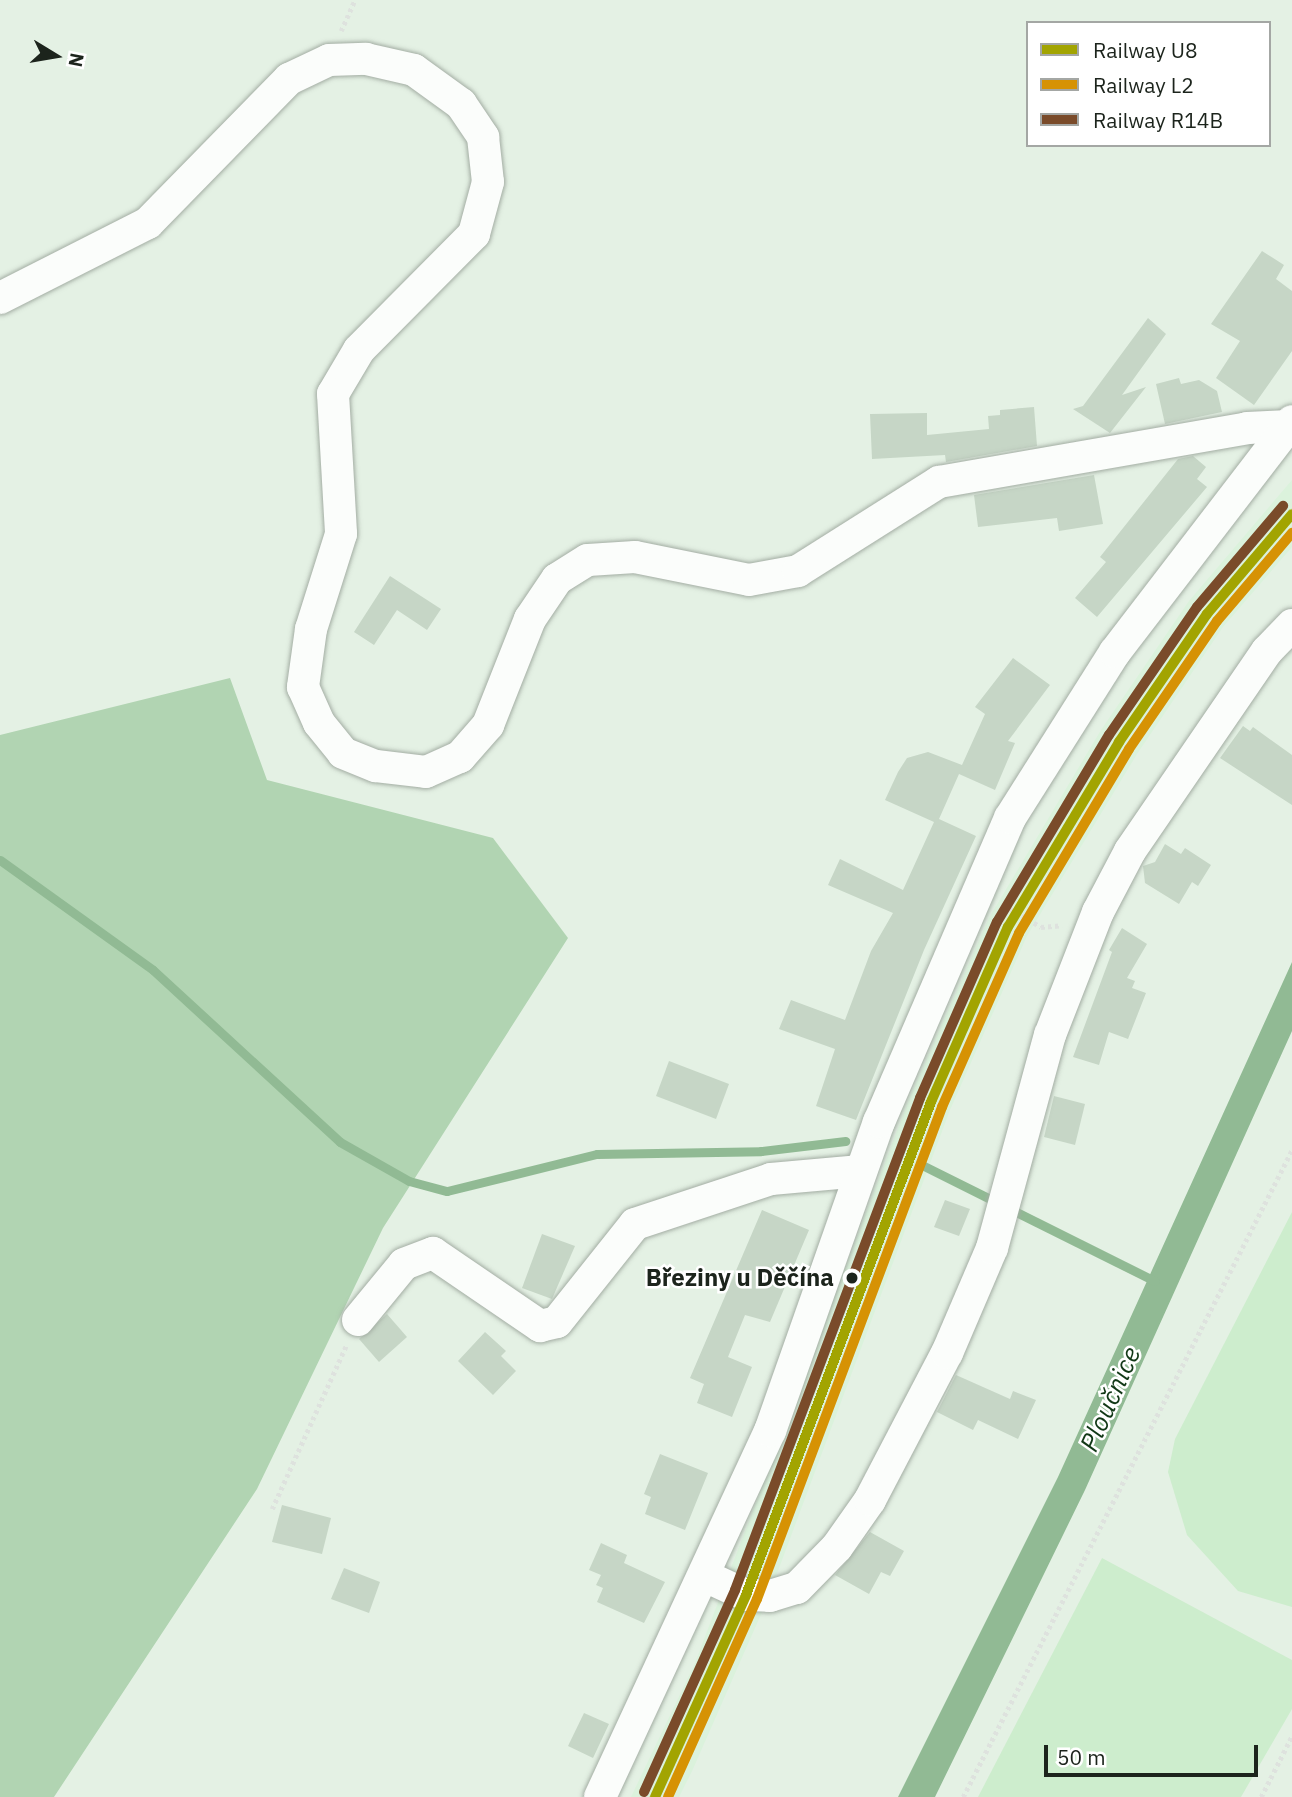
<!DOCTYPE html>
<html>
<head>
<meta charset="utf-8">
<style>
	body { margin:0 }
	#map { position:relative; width:1292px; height:1797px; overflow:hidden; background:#e4f1e4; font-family:"IBM Plex Sans",sans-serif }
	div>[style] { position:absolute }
	.built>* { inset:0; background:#dbf2dc }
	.green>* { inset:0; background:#cdedcd }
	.forest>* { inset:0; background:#b1d4b2 }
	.water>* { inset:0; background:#91ba94 }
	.stream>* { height:9px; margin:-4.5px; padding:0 4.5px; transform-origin:4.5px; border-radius:4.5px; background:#91ba94 }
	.building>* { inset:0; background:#c6d6c6 }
	.path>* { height:4.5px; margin-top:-2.25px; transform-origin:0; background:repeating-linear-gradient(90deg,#dee2de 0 3.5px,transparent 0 7px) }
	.roads { filter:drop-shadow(0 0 2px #a3ada3) drop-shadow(0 0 2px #a3ada3) }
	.minor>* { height:32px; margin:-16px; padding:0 16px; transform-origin:16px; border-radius:16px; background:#fbfdfb }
	.rail-1>* { height:10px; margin:-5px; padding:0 5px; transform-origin:5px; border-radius:5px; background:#a2a401 }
	.rail-2>* { height:10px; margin:-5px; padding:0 5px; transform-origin:5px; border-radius:5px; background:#d69204 }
	.rail-3>* { height:10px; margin:-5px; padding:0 5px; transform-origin:5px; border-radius:5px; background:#7a4b2a }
	.dots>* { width:19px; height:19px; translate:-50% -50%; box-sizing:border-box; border:4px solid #fff; border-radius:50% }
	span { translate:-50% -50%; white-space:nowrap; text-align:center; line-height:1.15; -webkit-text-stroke:5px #fff; paint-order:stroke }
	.stop-label { font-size:24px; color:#1c241c; font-weight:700 }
	.right { translate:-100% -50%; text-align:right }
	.water-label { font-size:26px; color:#113816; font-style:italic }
	.legend { position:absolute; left:1026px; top:21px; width:245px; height:126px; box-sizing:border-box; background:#fff; border:2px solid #a4a7a4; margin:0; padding:9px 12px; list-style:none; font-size:21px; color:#1c241c }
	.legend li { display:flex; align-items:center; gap:14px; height:35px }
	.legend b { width:35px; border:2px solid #a4a7a4 }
	.north { position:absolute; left:21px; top:21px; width:70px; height:70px; -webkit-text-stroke:5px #fff; paint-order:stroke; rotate:101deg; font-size:19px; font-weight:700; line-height:28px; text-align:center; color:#1c241c }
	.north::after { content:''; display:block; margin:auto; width:24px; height:32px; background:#1c241c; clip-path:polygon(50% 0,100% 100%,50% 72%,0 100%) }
	.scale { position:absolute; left:1044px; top:1745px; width:214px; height:32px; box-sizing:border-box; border:4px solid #1c241c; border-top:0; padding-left:9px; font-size:21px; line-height:24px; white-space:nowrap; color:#1c241c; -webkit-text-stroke:5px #fff; paint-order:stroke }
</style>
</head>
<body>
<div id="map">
	<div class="built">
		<i style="clip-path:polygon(1292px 480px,1292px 547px,1223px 627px,1137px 754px,1027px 936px,950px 1110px,766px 1603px,693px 1769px,679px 1797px,631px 1797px,695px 1663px,911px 1094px,989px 918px,1101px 730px,1189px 601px)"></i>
	</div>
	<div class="green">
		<i style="clip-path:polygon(1292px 1212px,1292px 1607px,1238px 1591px,1187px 1535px,1168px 1472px,1175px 1439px)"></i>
		<i style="clip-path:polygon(1102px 1558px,1292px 1660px,1292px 1709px,1241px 1797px,978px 1797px)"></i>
	</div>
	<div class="forest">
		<i style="clip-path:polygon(230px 678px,267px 780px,493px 838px,568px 938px,383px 1228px,257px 1489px,54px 1797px,0 1797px,0 735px)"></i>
	</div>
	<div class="water">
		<i style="clip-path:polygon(1292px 962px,1292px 1031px,1085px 1490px,935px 1797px,898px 1797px,1058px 1477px)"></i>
	</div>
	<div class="stream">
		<i style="left:0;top:860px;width:188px;rotate:35.7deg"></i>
		<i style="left:153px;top:970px;width:254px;rotate:42.6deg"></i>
		<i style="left:340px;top:1142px;width:79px;rotate:29.5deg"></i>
		<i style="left:409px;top:1181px;width:39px;rotate:15deg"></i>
		<i style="left:447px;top:1191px;width:154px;rotate:-13.9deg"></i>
		<i style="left:597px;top:1154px;width:164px;rotate:-1deg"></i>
		<i style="left:761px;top:1151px;width:85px;rotate:-6.8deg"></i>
		<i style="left:922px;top:1165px;width:260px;rotate:26.5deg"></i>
	</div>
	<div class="building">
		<i style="clip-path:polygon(1262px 251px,1284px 265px,1276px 279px,1292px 291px,1292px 351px,1254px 405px,1216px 378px,1240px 341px,1211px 324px)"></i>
		<i style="clip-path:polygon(1148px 318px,1166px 334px,1122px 395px,1146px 387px,1110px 433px,1073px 409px,1083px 406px)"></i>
		<i style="clip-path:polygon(1179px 378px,1181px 384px,1199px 380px,1217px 391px,1222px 412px,1165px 424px,1156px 384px)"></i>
		<i style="clip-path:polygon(1034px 407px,1037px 446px,946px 462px,945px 455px,872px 459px,870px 414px,927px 413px,927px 435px,989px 429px,988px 416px,1000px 415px,1000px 410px)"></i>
		<i style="clip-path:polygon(1193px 456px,1206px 467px,1197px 479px,1207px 487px,1097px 617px,1075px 598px,1106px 562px,1100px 557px,1178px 459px)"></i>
		<i style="clip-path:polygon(1094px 475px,1103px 524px,1059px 531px,1057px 518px,978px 527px,974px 495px)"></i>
		<i style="clip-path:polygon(390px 576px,441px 609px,427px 630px,397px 610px,374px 645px,354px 632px)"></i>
		<i style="clip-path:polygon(1013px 658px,1050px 685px,1008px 741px,1015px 743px,995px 790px,959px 774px,939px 819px,976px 836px,924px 950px,856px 1120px,816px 1106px,835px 1049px,779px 1029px,791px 1000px,845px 1020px,871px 951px,893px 913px,828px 885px,840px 859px,903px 890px,934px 822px,885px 800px,898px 772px,907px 758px,928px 752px,962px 765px,985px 714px,975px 707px)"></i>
		<i style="clip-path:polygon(1243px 726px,1250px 731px,1253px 727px,1292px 755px,1292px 805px,1220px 758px)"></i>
		<i style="clip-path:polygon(1165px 844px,1181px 854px,1185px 848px,1211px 865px,1198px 886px,1192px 882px,1179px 904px,1145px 883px,1143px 866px,1155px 862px)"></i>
		<i style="clip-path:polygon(1122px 928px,1147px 944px,1127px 978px,1135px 981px,1132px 988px,1146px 993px,1128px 1039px,1109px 1032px,1099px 1065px,1073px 1057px,1112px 952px,1109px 950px)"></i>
		<i style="clip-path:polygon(669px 1061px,729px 1084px,716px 1119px,656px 1096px)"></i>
		<i style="clip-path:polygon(1054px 1096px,1085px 1104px,1075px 1145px,1044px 1137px)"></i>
		<i style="clip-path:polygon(945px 1200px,970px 1209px,959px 1236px,934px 1227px)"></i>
		<i style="clip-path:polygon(762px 1210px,809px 1230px,770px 1322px,745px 1315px,728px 1357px,752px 1367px,732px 1417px,697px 1403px,704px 1384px,690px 1378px)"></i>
		<i style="clip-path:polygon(542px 1234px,575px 1246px,552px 1299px,522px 1288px)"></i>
		<i style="clip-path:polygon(387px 1314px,407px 1337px,379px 1362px,359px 1339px)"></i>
		<i style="clip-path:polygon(485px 1332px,506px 1351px,501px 1356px,516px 1371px,493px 1395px,458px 1361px)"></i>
		<i style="clip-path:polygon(956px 1375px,1010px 1399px,1013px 1391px,1036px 1400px,1018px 1439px,978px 1420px,973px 1430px,937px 1412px)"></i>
		<i style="clip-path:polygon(660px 1454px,708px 1473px,685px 1530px,645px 1514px,651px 1497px,644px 1494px)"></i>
		<i style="clip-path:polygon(282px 1505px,331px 1518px,322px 1554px,272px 1542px)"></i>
		<i style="clip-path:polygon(870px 1532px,904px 1551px,890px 1576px,881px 1572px,869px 1594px,835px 1575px)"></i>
		<i style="clip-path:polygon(601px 1543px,627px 1555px,624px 1563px,665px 1582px,644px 1623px,597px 1602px,603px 1588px,596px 1585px,601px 1575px,589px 1570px)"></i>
		<i style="clip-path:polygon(344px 1568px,380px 1582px,369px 1613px,331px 1599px)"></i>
		<i style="clip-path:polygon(584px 1713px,609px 1724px,593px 1758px,568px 1746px)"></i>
	</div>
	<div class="path">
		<i style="left:341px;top:31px;width:34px;rotate:-66deg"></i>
		<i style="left:1004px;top:905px;width:43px;rotate:30.7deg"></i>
		<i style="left:1041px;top:927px;width:21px;rotate:-5deg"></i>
		<i style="left:272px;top:1509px;width:181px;rotate:-65.6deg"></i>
		<i style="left:963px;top:1797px;width:726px;rotate:-63.05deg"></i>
		<i style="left:1261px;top:1797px;width:68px;rotate:-63.1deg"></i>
	</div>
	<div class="roads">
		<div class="minor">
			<i style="left:0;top:298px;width:166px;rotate:-26.9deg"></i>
			<i style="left:148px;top:223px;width:202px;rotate:-45.6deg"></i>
			<i style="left:289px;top:79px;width:44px;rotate:-25.4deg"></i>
			<i style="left:329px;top:60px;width:37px;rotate:-2deg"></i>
			<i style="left:366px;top:59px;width:49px;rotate:12.9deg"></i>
			<i style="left:414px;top:70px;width:58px;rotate:35.9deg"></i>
			<i style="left:461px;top:104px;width:40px;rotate:56deg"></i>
			<i style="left:483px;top:137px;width:45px;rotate:83.7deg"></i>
			<i style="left:488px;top:182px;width:54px;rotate:105.1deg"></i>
			<i style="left:474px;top:234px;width:163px;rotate:134.8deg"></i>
			<i style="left:359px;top:350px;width:51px;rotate:120.6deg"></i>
			<i style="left:333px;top:394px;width:140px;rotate:86.7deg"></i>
			<i style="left:341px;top:534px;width:100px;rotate:107.5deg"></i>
			<i style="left:311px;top:629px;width:59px;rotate:97.9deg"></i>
			<i style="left:303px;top:687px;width:39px;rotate:66deg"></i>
			<i style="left:319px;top:723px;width:38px;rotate:51deg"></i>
			<i style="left:343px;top:753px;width:35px;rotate:22deg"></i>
			<i style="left:376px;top:766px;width:50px;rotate:6.8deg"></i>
			<i style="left:426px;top:772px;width:37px;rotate:-24deg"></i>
			<i style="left:460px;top:757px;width:43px;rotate:-48.8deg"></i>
			<i style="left:488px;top:725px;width:114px;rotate:-68.4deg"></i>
			<i style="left:530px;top:619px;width:48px;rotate:-56deg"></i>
			<i style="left:557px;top:579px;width:36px;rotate:-32deg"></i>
			<i style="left:588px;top:560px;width:47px;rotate:-3.7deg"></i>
			<i style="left:635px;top:557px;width:116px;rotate:11.4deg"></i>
			<i style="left:749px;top:580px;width:50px;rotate:-10.4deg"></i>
			<i style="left:798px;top:571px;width:167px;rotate:-32.3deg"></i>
			<i style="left:939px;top:482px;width:313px;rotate:-9.9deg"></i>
			<i style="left:1247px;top:428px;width:42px;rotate:-2.7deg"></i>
			<i style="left:358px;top:1320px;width:72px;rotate:-50.6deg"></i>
			<i style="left:404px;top:1264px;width:31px;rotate:-21deg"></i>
			<i style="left:433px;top:1253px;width:130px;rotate:34.3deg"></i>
			<i style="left:540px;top:1326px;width:17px;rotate:-13deg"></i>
			<i style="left:557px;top:1322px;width:125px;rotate:-51.5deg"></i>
			<i style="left:635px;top:1224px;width:143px;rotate:-18.3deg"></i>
			<i style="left:771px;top:1179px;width:90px;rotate:-5.1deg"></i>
			<i style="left:705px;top:1576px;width:45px;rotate:24.9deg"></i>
			<i style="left:746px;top:1595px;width:24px;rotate:2deg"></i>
			<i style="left:770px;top:1596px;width:28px;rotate:-17deg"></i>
			<i style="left:797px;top:1588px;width:57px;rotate:-45.7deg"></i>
			<i style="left:837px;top:1547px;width:57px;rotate:-54.9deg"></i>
			<i style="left:870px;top:1500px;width:166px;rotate:-62.4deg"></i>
			<i style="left:947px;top:1353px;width:114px;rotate:-66.8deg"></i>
			<i style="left:992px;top:1248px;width:221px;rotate:-74.8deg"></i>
			<i style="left:1050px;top:1035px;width:132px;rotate:-68.7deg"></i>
			<i style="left:1098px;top:912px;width:69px;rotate:-62.3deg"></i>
			<i style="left:1130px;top:851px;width:242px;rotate:-55.6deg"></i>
			<i style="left:1267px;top:651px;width:36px;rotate:-46deg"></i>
			<i style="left:600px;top:1797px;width:404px;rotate:-65.1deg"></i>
			<i style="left:770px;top:1431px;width:328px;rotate:-70.6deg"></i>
			<i style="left:879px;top:1122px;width:331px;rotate:-66.7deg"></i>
			<i style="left:1010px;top:818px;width:196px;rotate:-57.7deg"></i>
			<i style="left:1115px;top:652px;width:291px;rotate:-52.5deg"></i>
		</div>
	</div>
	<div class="rail-1">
		<i style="left:655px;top:1797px;width:222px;rotate:-65.7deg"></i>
		<i style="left:746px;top:1595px;width:527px;rotate:-69.43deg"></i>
		<i style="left:931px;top:1102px;width:191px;rotate:-66.3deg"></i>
		<i style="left:1008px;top:927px;width:216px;rotate:-59deg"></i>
		<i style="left:1119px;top:742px;width:155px;rotate:-55.5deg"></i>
		<i style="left:1207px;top:614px;width:131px;rotate:-49.6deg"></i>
	</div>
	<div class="rail-2">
		<i style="left:668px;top:1797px;width:217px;rotate:-65.8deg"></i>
		<i style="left:757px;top:1599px;width:526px;rotate:-69.39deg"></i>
		<i style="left:942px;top:1107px;width:190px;rotate:-66.1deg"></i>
		<i style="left:1019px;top:933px;width:214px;rotate:-59.1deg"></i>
		<i style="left:1129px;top:749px;width:155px;rotate:-55.5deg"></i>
		<i style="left:1217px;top:621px;width:116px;rotate:-49.6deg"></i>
	</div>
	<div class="rail-3">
		<i style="left:644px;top:1792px;width:222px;rotate:-65.7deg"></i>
		<i style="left:735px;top:1590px;width:526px;rotate:-69.39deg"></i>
		<i style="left:920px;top:1098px;width:192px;rotate:-66.4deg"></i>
		<i style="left:997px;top:922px;width:218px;rotate:-59.1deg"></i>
		<i style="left:1109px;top:735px;width:155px;rotate:-55.5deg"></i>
		<i style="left:1197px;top:607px;width:133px;rotate:-49.6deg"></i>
	</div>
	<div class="dots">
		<i style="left:852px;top:1278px;background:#1c241c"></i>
	</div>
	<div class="stop-label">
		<span class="right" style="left:834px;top:1278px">Březiny u Děčína</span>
	</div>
	<div class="water-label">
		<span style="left:1110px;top:1399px;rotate:-66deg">Ploučnice</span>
	</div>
	<ul class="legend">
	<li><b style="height:9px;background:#a2a401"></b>Railway U8</li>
	<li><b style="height:9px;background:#d69204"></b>Railway L2</li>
	<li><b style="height:9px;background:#7a4b2a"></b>Railway R14B</li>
	</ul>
	<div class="north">N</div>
	<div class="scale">50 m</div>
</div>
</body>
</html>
